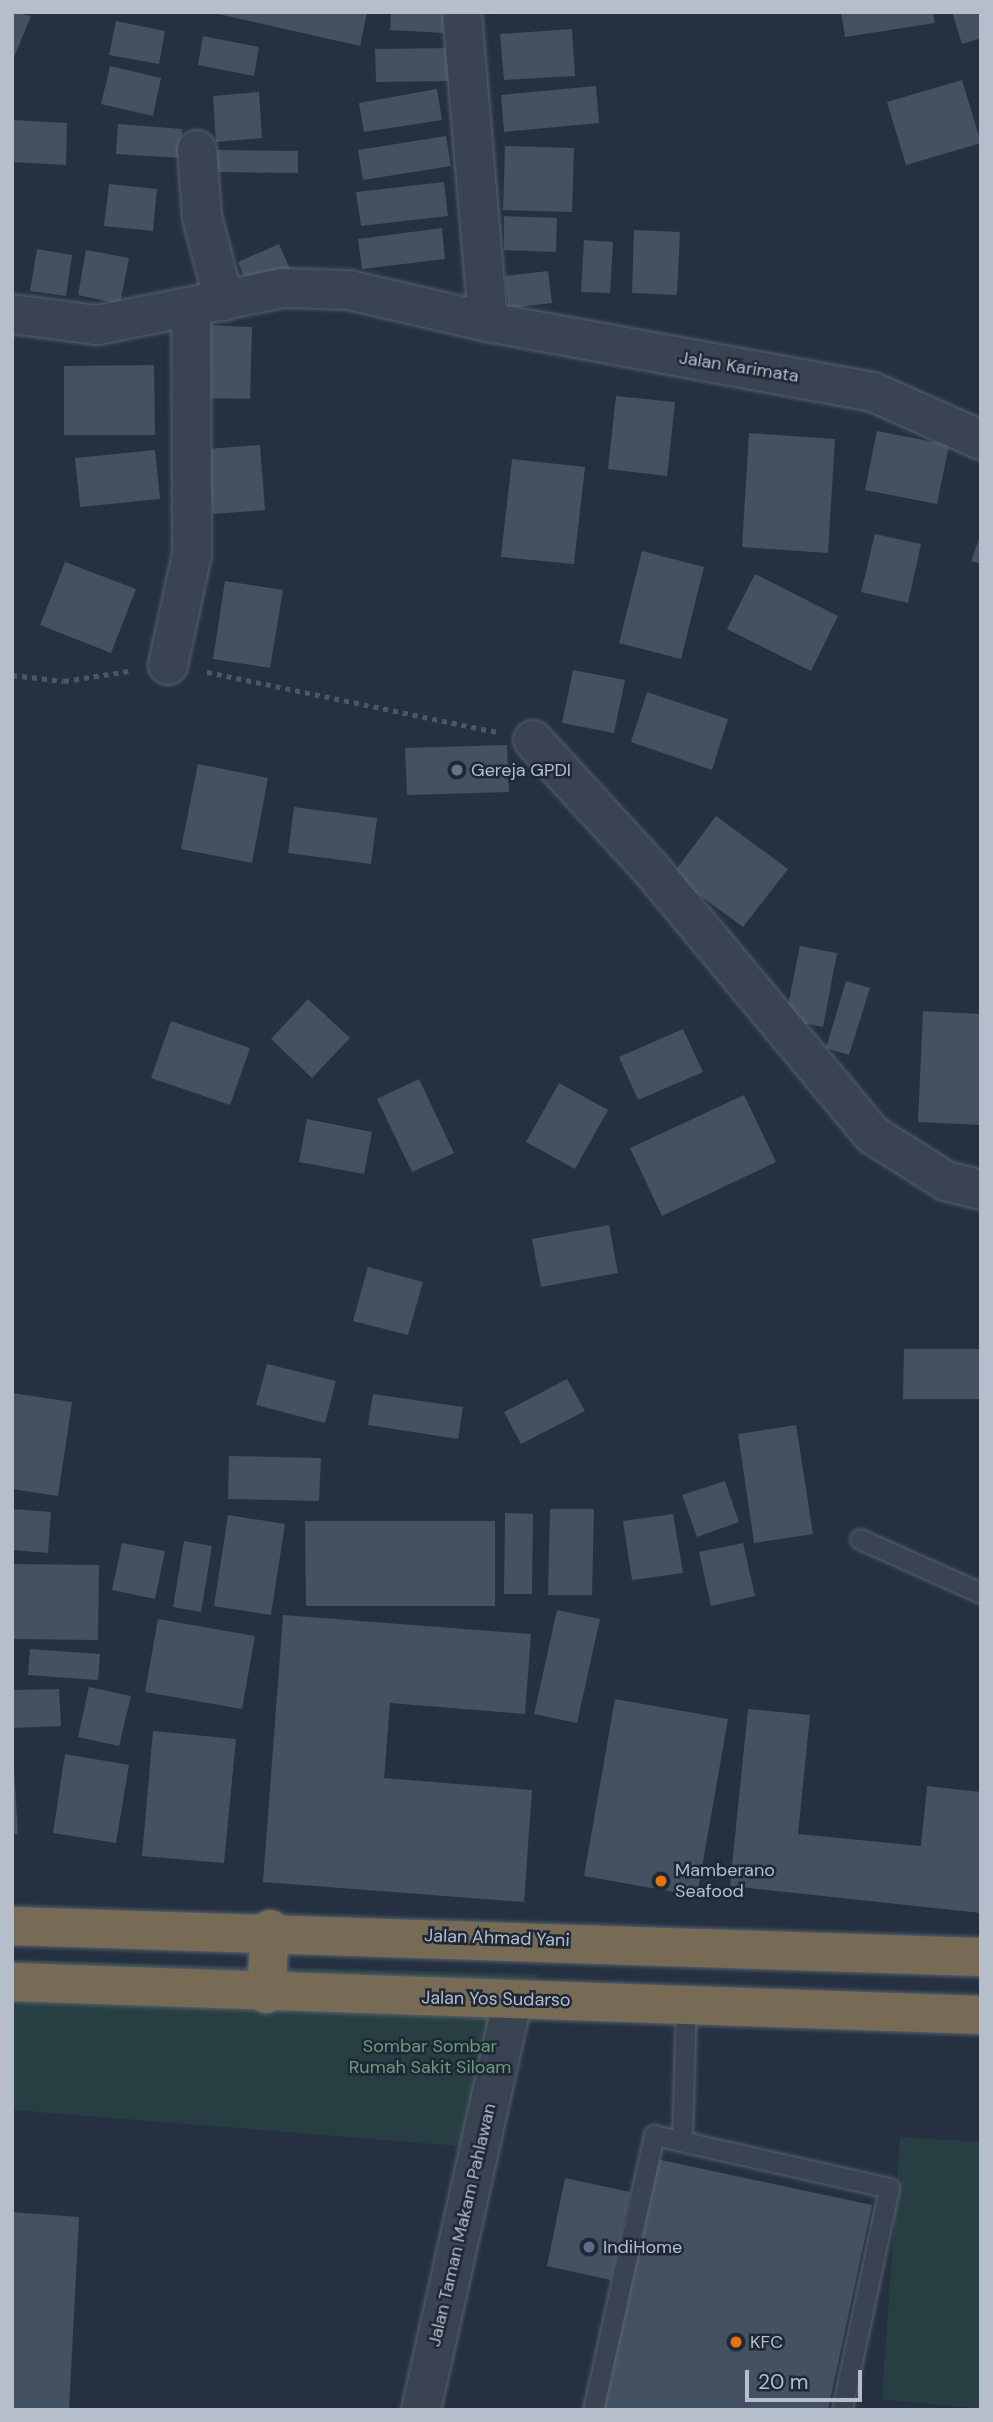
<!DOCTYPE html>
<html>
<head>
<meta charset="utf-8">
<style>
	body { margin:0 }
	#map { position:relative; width:993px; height:2422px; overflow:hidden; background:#253141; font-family:"DM Sans",sans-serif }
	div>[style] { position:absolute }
	.green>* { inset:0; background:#273f42 }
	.building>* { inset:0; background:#445163 }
	.path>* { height:4.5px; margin-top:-2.25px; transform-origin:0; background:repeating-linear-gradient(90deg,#455c5f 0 5px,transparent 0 10px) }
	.roads { filter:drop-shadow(0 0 2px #57616e) drop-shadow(0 0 2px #57616e) }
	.lane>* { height:19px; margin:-9.5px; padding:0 9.5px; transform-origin:9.5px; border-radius:9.5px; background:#394351 }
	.street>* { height:38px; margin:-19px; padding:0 19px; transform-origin:19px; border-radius:19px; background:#394351 }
	.highway>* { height:38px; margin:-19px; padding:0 19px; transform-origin:19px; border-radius:19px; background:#776b56 }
	.dots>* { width:19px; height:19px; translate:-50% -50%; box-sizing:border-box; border:4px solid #1e2836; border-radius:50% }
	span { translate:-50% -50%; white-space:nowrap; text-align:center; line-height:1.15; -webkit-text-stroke:5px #1e2836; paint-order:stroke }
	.street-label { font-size:18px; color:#b6becb }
	.poi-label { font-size:18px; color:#b6becb }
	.left { translate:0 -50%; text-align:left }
	.park-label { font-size:18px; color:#6d9d78 }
	.frame { position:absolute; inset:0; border:14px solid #b6becb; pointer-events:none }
	.scale { position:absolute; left:745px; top:2370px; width:117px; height:32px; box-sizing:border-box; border:4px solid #b6becb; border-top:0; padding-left:9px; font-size:21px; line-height:24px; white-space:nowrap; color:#b6becb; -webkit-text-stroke:5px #1e2836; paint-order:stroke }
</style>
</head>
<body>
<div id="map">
	<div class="green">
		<i style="clip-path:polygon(12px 1960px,538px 1974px,498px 2149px,12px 2110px)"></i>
		<i style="clip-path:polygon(900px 2137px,981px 2142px,981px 2409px,882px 2399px)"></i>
	</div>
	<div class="building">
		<i style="clip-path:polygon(12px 12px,31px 16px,12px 62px)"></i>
		<i style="clip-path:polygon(210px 12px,367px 12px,360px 46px)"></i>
		<i style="clip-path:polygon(391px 12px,444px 12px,443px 33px,390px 30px)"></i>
		<i style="clip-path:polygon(841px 12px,933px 12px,935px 23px,845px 37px)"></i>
		<i style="clip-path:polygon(952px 12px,981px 12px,981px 38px,962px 44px)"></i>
		<i style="clip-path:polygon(116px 21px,165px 31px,159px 64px,109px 55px)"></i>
		<i style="clip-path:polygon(572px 29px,575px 76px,504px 80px,500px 34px)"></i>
		<i style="clip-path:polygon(203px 36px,259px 47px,254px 76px,198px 65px)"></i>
		<i style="clip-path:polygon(449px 48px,450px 81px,376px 82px,375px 49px)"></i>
		<i style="clip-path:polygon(110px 66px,161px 78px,153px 116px,101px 104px)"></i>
		<i style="clip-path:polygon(962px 80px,981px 143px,906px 165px,887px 102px)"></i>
		<i style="clip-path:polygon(596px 86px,599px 123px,504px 132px,501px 95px)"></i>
		<i style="clip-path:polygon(437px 89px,442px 120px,364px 132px,359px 103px)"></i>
		<i style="clip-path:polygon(259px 92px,262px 138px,216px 142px,213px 96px)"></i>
		<i style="clip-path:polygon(12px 120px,67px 123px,66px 165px,12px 162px)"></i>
		<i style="clip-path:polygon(118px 124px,182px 129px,180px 158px,116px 154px)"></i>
		<i style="clip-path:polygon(446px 136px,451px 166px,363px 180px,358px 150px)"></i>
		<i style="clip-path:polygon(505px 146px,574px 148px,572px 212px,503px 210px)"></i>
		<i style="clip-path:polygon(217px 150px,298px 151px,298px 173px,216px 172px)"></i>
		<i style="clip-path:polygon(444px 182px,448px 216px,361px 226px,356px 192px)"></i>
		<i style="clip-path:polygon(109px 184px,157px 189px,153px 231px,104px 226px)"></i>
		<i style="clip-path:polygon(504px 216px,557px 218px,556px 252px,504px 250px)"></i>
		<i style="clip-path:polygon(442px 228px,445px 259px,362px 269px,358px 239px)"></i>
		<i style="clip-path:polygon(634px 230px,680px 232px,677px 295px,632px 293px)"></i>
		<i style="clip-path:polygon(584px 240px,613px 242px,610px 293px,581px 292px)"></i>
		<i style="clip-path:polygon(279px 244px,290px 269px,249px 288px,238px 262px)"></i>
		<i style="clip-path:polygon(37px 249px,72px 255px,66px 296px,30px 291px)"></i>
		<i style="clip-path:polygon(86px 250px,129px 258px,120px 304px,78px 295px)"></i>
		<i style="clip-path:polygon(548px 271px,552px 303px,509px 308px,505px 276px)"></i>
		<i style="clip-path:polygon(204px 325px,252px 327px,250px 399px,203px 398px)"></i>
		<i style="clip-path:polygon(154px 365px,155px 435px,64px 435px,64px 366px)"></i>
		<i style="clip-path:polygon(616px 396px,675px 402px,667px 476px,608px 469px)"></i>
		<i style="clip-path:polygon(877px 431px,949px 445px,937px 504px,865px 490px)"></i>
		<i style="clip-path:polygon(749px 433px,835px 439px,828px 553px,742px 547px)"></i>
		<i style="clip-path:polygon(260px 445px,265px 510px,213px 514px,208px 449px)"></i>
		<i style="clip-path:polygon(155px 450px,160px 499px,80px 507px,75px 458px)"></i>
		<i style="clip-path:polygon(512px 459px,585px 467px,574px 564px,501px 557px)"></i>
		<i style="clip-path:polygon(875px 534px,921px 544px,908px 603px,861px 592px)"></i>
		<i style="clip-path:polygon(981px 534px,981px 564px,971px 561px)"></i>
		<i style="clip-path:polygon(642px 551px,704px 567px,681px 659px,619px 643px)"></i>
		<i style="clip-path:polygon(65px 562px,136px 589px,111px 653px,40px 625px)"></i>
		<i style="clip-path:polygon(755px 574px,838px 616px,811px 671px,727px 629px)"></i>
		<i style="clip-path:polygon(225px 581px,283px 590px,270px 668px,213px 659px)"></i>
		<i style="clip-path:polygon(573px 670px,625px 680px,614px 733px,562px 723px)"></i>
		<i style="clip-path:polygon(647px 692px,728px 719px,712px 770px,631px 742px)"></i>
		<i style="clip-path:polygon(507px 745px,509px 792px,407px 795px,405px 748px)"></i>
		<i style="clip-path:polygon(198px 764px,268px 778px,252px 863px,181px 849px)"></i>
		<i style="clip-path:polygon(294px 807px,377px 818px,371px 864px,288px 853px)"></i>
		<i style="clip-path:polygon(716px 816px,788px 869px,743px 927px,672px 875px)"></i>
		<i style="clip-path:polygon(800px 946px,837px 953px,823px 1027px,785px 1020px)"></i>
		<i style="clip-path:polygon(846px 981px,870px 988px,849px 1055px,826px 1048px)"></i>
		<i style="clip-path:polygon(308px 999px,350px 1038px,312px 1078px,271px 1039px)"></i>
		<i style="clip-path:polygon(923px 1011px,981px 1014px,981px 1125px,918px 1122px)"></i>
		<i style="clip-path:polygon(171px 1021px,250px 1048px,230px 1105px,151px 1078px)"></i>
		<i style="clip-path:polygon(683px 1029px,703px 1072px,638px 1100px,619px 1057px)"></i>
		<i style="clip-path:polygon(419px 1079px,454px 1153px,412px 1172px,377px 1099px)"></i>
		<i style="clip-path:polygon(559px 1083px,608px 1110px,575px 1169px,526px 1142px)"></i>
		<i style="clip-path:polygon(744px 1095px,776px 1162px,662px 1216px,630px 1148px)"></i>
		<i style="clip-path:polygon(307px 1119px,372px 1132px,364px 1174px,299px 1162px)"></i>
		<i style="clip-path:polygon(609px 1225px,618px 1273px,541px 1287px,532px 1239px)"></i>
		<i style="clip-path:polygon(368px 1267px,423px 1282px,408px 1335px,353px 1321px)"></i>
		<i style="clip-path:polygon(904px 1349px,981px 1349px,981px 1399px,903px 1399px)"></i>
		<i style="clip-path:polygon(267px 1364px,336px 1381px,325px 1423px,256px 1405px)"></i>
		<i style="clip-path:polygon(567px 1379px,585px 1411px,521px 1444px,504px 1412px)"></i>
		<i style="clip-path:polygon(12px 1393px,72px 1402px,58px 1496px,12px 1489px)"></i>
		<i style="clip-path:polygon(373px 1394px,463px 1407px,458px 1439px,368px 1425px)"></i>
		<i style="clip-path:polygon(796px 1425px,813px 1534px,754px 1543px,738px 1434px)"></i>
		<i style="clip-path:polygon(229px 1456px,321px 1458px,319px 1501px,228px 1499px)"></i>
		<i style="clip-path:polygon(725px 1481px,739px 1522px,697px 1537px,682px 1495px)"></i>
		<i style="clip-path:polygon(12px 1509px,51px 1512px,48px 1553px,12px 1550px)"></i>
		<i style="clip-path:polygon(550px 1509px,594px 1509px,592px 1595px,548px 1595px)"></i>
		<i style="clip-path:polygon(505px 1513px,533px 1514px,532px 1594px,504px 1594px)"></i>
		<i style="clip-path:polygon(673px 1514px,683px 1573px,632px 1580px,623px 1521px)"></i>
		<i style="clip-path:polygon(228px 1515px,285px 1524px,271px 1615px,214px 1606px)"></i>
		<i style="clip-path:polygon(305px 1521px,495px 1521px,495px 1606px,306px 1606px)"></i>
		<i style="clip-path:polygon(184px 1541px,212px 1546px,201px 1612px,173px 1607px)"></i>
		<i style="clip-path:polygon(122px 1543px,165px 1551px,155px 1599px,112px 1590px)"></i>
		<i style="clip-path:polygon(743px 1543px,755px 1596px,711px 1606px,699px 1552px)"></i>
		<i style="clip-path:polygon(12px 1564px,99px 1565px,98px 1640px,12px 1639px)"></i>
		<i style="clip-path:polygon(557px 1610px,600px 1619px,577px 1723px,534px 1714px)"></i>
		<i style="clip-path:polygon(283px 1615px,531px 1634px,525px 1714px,390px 1703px,384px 1778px,532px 1790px,524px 1902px,263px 1882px)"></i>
		<i style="clip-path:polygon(158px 1619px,255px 1636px,242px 1709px,145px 1692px)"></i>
		<i style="clip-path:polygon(30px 1649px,100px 1654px,98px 1680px,28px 1675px)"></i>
		<i style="clip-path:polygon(89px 1687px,131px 1696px,119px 1746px,78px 1737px)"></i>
		<i style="clip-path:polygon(59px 1689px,61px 1726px,12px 1728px,12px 1690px)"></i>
		<i style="clip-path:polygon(615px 1699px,728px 1719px,697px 1896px,584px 1876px)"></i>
		<i style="clip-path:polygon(748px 1709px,810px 1715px,798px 1834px,921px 1846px,927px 1786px,981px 1792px,981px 1913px,730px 1886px)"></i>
		<i style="clip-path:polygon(153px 1731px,236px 1739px,224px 1863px,142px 1856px)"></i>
		<i style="clip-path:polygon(12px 1734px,18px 1834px,12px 1834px)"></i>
		<i style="clip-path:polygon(65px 1754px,129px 1765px,116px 1843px,53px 1833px)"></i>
		<i style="clip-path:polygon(656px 2159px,872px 2205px,828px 2410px,602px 2410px)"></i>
		<i style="clip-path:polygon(565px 2178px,630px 2192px,611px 2280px,547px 2266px)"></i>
		<i style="clip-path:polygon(12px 2212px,79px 2217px,69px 2410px,12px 2410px)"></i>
	</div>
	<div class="path">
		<i style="left:207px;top:672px;width:296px;rotate:11.7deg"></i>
		<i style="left:12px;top:675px;width:52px;rotate:6.6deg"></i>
		<i style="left:64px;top:681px;width:66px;rotate:-8.7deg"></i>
	</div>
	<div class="roads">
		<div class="lane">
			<i style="left:860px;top:1539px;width:133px;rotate:24.1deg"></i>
			<i style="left:682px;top:2141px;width:137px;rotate:-88.3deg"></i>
			<i style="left:593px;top:2410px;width:282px;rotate:-77.5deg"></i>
			<i style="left:654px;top:2135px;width:241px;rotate:12.7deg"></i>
			<i style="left:889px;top:2188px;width:227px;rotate:102deg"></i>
		</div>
		<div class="street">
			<i style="left:462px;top:12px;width:311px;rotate:85.2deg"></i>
			<i style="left:197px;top:150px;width:67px;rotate:85.7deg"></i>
			<i style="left:202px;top:217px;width:87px;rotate:75.3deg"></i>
			<i style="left:12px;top:314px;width:86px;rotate:7.4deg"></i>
			<i style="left:97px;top:325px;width:191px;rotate:-11.2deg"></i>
			<i style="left:284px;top:288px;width:65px;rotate:1.8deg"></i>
			<i style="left:349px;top:290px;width:143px;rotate:13deg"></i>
			<i style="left:488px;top:322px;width:391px;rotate:10.3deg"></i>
			<i style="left:873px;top:392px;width:118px;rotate:24deg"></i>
			<i style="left:168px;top:665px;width:114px;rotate:-77.8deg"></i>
			<i style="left:192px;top:554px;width:246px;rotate:-90.2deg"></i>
			<i style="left:533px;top:740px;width:176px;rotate:47.5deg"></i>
			<i style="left:652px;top:870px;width:345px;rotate:50.2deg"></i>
			<i style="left:873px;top:1135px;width:86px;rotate:32.2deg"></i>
			<i style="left:946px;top:1181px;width:36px;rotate:14deg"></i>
			<i style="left:421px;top:2410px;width:421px;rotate:-77.4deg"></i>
		</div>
		<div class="highway">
			<i style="left:12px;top:1926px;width:969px;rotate:1.83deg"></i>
			<i style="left:12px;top:1982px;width:970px;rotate:1.95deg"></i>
			<i style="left:266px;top:1994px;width:65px;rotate:-86.5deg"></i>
		</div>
	</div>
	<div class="dots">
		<i style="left:457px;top:770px;background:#6b7280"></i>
		<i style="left:661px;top:1881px;background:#e8710a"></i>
		<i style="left:589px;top:2247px;background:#5c6f8a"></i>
		<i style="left:736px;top:2342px;background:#e8710a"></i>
	</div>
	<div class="street-label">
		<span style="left:739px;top:367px;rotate:9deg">Jalan Karimata</span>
		<span style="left:497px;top:1938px;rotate:2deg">Jalan Ahmad Yani</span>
		<span style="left:496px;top:1999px;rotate:1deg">Jalan Yos Sudarso</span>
		<span style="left:462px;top:2225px;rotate:-77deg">Jalan Taman Makam Pahlawan</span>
	</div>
	<div class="poi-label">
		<span class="left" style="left:471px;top:770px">Gereja GPDI</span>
		<span class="left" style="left:675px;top:1881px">Mamberano<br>Seafood</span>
		<span class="left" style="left:603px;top:2247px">IndiHome</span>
		<span class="left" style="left:750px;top:2342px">KFC</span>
	</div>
	<div class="park-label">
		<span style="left:430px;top:2057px">Sombar Sombar<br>Rumah Sakit Siloam</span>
	</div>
	<div class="frame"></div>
	<div class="scale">20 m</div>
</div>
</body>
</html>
